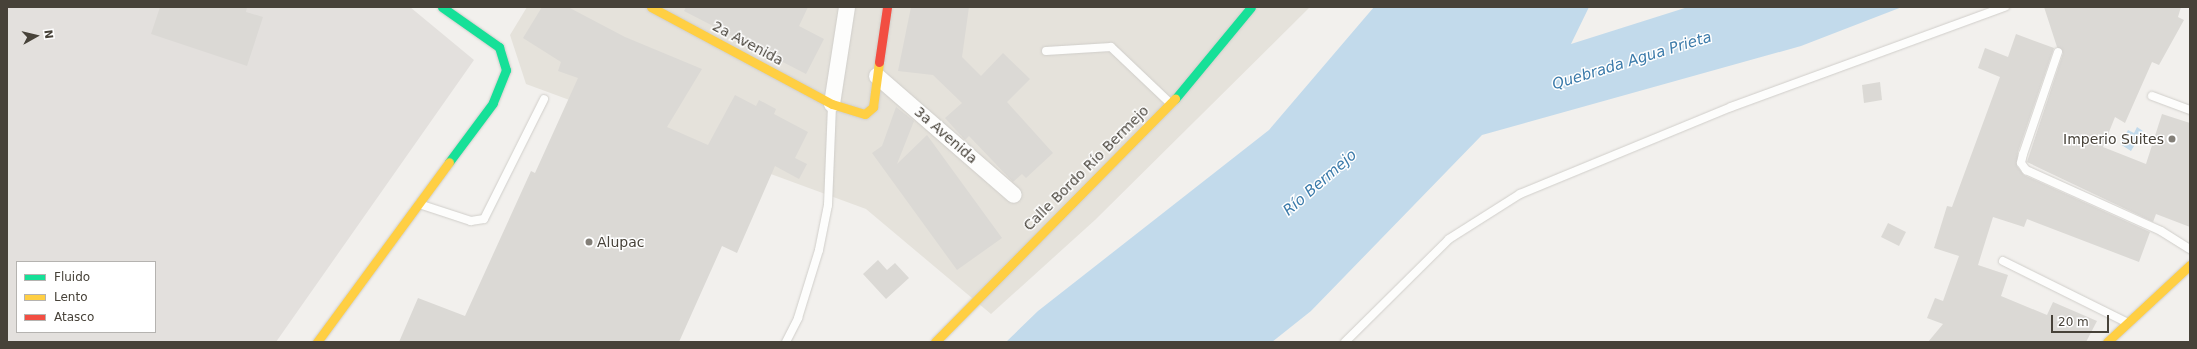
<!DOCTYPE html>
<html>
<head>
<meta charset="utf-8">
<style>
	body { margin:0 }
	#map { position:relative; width:2197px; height:349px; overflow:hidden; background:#f2f0ed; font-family:"DejaVu Sans",sans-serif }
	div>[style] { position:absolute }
	.residential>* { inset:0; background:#e5e2db }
	.industrial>* { inset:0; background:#e3e0dd }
	.water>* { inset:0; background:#c2daeb }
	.building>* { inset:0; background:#dbd9d5 }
	.roads { filter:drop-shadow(0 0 1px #d0ceca) drop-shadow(0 0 1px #d0ceca) }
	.lane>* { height:8px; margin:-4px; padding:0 4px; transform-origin:4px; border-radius:4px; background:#fdfdfc }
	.street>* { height:16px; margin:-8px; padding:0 8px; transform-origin:8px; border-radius:8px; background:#fdfdfc }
	.fast>* { height:9px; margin:-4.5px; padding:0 4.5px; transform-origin:4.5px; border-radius:4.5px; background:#16e098 }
	.slow>* { height:9px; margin:-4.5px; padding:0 4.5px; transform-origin:4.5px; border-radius:4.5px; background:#ffcf43 }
	.jam>* { height:9px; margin:-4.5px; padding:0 4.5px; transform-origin:4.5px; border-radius:4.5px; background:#f24e42 }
	.dots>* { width:11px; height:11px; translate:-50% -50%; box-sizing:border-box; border:2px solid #fff; border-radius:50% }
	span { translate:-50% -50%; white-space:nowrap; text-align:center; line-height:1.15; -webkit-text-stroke:3px #fff; paint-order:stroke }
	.street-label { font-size:14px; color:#474239 }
	.poi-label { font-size:14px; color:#474239 }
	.right { translate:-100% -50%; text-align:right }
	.left { translate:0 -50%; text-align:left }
	.water-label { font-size:15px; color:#3c7baa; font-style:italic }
	.frame { position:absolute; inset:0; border:8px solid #474239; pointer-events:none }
	.legend { position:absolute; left:16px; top:261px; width:140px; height:72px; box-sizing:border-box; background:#fff; border:1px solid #b5b3b0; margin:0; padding:5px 7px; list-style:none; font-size:12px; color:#474239 }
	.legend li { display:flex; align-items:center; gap:8px; height:20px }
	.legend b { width:20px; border:1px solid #b5b3b0 }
	.north { position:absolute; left:16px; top:16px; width:40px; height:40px; -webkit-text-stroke:3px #fff; paint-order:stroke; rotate:82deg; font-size:11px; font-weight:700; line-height:16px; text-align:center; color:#474239 }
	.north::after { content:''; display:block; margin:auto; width:14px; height:18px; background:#474239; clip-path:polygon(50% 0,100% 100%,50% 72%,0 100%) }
	.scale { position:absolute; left:2051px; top:315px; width:58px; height:18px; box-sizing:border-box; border:2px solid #474239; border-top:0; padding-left:5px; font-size:12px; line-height:14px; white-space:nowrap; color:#474239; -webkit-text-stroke:3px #fff; paint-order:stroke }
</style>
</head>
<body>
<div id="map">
	<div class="residential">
		<i style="clip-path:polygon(527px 7px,1310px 7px,1095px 220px,991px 314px,866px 209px,526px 84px,510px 35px)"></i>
	</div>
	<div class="industrial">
		<i style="clip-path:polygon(evenodd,7px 7px,410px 7px,474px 60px,276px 342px,7px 342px,7px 7px,17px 262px,155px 262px,155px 332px,17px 332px,17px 262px)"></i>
	</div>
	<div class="water">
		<i style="clip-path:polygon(1374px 7px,1589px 7px,1571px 44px,1688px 7px,1902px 7px,1801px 46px,1482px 135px,1311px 311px,1272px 342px,1006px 342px,1038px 311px,1269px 130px)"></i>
		<i style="clip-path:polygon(2137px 127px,2143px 131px,2131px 151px,2120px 144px,2128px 130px,2134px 133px)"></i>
	</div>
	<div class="building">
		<i style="clip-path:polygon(160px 7px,247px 7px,246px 12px,263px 17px,247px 66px,151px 34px)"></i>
		<i style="clip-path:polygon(542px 7px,568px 7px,625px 37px,702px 69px,667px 127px,708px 145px,735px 95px,756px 106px,759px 100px,776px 109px,774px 114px,808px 132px,795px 158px,807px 164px,799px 179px,775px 166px,737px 253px,722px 246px,679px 342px,399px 342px,418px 298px,465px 316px,531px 171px,535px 173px,578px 78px,558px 71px,561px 62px,523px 38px)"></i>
		<i style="clip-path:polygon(686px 7px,808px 7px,799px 26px,824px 39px,806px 74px,684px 11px)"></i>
		<i style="clip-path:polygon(911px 7px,969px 7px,962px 57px,981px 76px,1003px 53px,1030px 79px,1007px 102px,1053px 153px,1026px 178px,1022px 174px,1013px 182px,969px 136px,965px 140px,945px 118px,962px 103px,933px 75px,898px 71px)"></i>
		<i style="clip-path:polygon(2044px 7px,2181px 7px,2178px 17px,2184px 20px,2159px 65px,2152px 62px,2125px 123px,2115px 117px,2103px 147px,2146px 164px,2162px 114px,2190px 123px,2190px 227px,2156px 214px,2153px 222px,2027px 162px,2063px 53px,2057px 47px)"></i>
		<i style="clip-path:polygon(2016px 34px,2054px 48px,2018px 152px,2017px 166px,2024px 175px,2150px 232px,2139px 262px,2027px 219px,2024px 227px,1993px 217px,1978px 265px,2008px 275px,2001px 296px,2047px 315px,2053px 302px,2097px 321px,2086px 342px,1928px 342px,1943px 324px,1927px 318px,1935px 298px,1943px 301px,1959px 256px,1934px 248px,1947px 206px,1952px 207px,2000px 77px,1978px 68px,1985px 48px,2008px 57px)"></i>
		<i style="clip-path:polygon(1880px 82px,1882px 100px,1864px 103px,1862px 85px)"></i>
		<i style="clip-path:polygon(896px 107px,914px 121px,897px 164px,927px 135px,1002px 238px,957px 270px,872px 153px,882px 146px)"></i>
		<i style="clip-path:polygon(1888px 223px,1906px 232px,1899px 246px,1881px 237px)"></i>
		<i style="clip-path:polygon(878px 260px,887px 270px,895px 263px,909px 278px,886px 299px,863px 274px)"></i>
	</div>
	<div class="roads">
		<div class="lane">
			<i style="left:1046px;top:51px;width:65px;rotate:-3.5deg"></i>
			<i style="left:1111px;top:47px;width:81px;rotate:43.5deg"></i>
			<i style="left:2058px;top:52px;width:108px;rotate:108.9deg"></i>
			<i style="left:2023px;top:154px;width:9px;rotate:103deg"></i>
			<i style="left:2021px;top:163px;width:9px;rotate:54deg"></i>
			<i style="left:2026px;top:170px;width:148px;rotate:24.3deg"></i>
			<i style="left:2161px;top:231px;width:34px;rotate:32deg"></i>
			<i style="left:2152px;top:96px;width:40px;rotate:20.2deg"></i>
			<i style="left:419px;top:204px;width:55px;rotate:18.1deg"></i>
			<i style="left:471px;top:221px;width:13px;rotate:-9deg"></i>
			<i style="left:484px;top:219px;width:134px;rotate:-63.4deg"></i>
			<i style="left:2003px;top:261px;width:137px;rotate:26.4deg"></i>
			<i style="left:786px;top:342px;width:27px;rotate:-63deg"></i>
			<i style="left:798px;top:318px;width:71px;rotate:-72.8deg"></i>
			<i style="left:819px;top:250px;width:46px;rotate:-78.7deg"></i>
			<i style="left:828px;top:205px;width:100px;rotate:-87.7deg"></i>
			<i style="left:1345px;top:342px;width:146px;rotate:-44.7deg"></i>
			<i style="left:1449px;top:239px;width:84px;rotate:-32.4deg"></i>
			<i style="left:1520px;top:194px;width:228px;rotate:-22.4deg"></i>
			<i style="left:1731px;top:107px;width:292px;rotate:-20.1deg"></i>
		</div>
		<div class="street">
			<i style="left:877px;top:76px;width:181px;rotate:41deg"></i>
			<i style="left:832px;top:104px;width:98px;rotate:-81.2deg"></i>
		</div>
		<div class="fast">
			<i style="left:442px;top:7px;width:70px;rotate:35.1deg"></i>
			<i style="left:499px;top:47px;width:24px;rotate:73deg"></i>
			<i style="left:506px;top:70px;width:35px;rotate:112deg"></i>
			<i style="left:493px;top:103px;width:74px;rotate:126.7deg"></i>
			<i style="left:1175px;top:99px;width:119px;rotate:-50.4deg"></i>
		</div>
		<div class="slow">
			<i style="left:651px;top:7px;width:205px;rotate:28.2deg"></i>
			<i style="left:832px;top:104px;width:34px;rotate:17deg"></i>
			<i style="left:865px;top:114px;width:11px;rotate:-41deg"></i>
			<i style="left:873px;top:107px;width:45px;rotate:-82.4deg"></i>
			<i style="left:317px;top:342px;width:223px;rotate:-53.7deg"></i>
			<i style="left:935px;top:342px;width:342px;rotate:-45.4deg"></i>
			<i style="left:2107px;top:342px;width:113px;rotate:-42.9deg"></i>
		</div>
		<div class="jam">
			<i style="left:879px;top:62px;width:56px;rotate:-81.7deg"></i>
		</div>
	</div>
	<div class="dots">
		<i style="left:2172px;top:139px;background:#837f78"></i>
		<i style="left:589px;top:242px;background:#837f78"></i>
	</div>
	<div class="street-label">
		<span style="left:748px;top:43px;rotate:28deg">2a Avenida</span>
		<span style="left:946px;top:135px;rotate:41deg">3a Avenida</span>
		<span style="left:1086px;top:168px;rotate:-45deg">Calle Bordo Río Bermejo</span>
	</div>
	<div class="poi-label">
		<span class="right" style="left:2164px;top:139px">Imperio Suites</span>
		<span class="left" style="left:597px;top:242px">Alupac</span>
	</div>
	<div class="water-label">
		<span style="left:1632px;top:61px;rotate:-17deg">Quebrada Agua Prieta</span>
		<span style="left:1320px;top:183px;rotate:-41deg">Río Bermejo</span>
	</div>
	<div class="frame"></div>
	<ul class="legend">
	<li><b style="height:5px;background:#16e098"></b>Fluido</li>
	<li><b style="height:5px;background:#ffcf43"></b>Lento</li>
	<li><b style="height:5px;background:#f24e42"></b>Atasco</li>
	</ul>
	<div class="north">N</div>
	<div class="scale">20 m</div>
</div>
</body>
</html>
